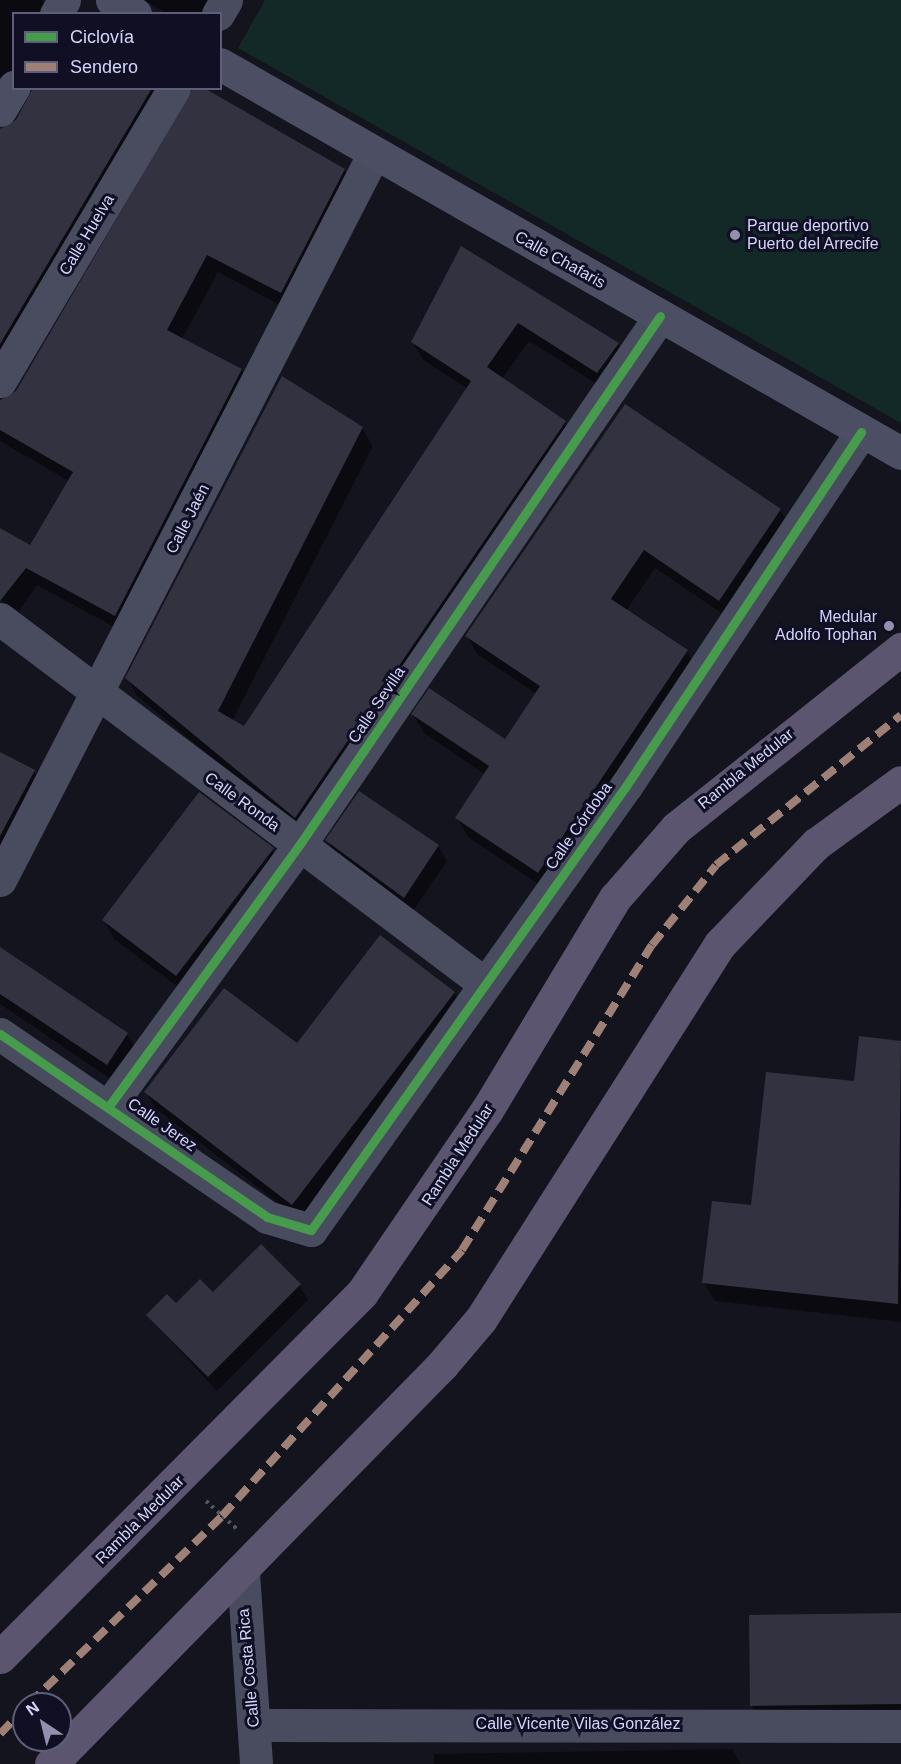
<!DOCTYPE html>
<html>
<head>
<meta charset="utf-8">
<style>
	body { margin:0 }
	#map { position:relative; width:901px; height:1764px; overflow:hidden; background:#14141e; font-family:Arial,sans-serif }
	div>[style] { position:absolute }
	.green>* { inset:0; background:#132927 }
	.shadow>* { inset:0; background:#0007 }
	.building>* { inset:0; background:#323241 }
	.path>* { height:4px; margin-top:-2px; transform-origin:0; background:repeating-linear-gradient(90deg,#4a5a63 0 3px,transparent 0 7.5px) }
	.street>* { height:33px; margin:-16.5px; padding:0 16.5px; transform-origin:16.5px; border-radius:16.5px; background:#494b5f }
	.secondary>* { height:33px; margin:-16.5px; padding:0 16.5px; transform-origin:16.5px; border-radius:16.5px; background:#4c4f64 }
	.primary>* { height:33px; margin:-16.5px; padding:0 16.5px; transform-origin:16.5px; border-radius:16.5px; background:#5b5570 }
	.quiet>* { height:8px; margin-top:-4px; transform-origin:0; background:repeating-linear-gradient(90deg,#9e8076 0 15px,transparent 0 23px) }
	.cycleway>* { height:9px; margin:-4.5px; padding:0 4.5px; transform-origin:4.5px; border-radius:4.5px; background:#469c4c }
	.dots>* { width:16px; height:16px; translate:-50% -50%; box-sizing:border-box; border:3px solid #100f23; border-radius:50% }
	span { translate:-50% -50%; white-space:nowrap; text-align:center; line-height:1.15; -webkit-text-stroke:6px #100f23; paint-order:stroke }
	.poi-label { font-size:16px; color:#d4d5fc }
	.left { translate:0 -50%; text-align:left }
	.right { translate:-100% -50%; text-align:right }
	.street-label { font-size:16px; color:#d4d5fc }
	.legend { position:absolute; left:12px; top:12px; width:210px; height:78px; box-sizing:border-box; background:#100f23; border:2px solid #5e5e7a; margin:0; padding:8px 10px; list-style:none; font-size:18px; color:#d4d5fc }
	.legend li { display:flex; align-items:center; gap:12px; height:30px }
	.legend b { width:30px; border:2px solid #5e5e7a }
	.north { position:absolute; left:12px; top:1692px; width:60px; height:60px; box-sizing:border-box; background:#100f23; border:2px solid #5e5e7a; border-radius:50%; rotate:325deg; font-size:16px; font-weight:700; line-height:24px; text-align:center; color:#d4d5fc }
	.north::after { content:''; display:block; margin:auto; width:21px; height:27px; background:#9191ae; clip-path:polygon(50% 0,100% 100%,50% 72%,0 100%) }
</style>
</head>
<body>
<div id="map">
	<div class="green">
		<i style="clip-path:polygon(265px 0,901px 0,901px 423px,238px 48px)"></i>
	</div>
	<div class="shadow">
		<i style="clip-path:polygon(0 0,42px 0,50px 14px,14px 14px,14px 88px,0 109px)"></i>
		<i style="clip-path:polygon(144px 0,217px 0,209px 14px,168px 14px)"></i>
		<i style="clip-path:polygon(33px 88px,180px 88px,0 380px,0 130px,17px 121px)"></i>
		<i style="clip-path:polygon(192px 88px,344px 170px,354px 189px,291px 311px,218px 272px,182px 339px,241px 370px,251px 389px,125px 633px,37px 585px,18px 613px,0 599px,0 529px,31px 547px,69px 481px,0 441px,0 399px,17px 392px,192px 98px)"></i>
		<i style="clip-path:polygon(462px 248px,618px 344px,628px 362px,608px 391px,529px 341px,502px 379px,564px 422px,575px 441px,306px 835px,137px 696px,127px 678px,362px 428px,373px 446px,232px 721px,244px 728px,468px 389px,423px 360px,412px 341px)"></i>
		<i style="clip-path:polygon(625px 406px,780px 510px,791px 528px,730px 619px,655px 568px,626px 611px,687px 652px,698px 670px,549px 891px,468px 837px,457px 818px,486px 775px,424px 733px,413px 714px,506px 741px,537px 694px,477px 654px,467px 636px)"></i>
		<i style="clip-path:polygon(0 754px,34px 771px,44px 790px,0 873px)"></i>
		<i style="clip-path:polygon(359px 793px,438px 846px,447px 861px,413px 911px,335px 855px,327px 840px)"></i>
		<i style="clip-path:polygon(272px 849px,283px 868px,187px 994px,114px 939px,104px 920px)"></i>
		<i style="clip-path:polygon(0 949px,127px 1034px,138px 1052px,117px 1083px,0 1004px)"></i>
		<i style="clip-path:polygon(454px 993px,464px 1010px,302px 1221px,156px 1109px,146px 1092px)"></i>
		<i style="clip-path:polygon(861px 1038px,901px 1042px,901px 1322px,715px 1301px,704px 1283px,752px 1206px,855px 1083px)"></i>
		<i style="clip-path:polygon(299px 1285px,308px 1300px,217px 1391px,147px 1315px,213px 1294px)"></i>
		<i style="clip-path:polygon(901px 1614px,901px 1722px,762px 1724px,751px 1705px)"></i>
		<i style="clip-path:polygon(732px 1749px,741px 1764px,434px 1764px,434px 1754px)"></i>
	</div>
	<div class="building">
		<i style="clip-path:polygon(33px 88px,152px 88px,0 344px,0 129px,16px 120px)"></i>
		<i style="clip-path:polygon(193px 88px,204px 88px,345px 169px,281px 293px,207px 255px,167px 330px,242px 369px,115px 616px,26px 568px,0 601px,0 528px,30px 545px,73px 472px,0 430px,0 400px,16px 391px)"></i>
		<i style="clip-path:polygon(461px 246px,619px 343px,597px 373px,518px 323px,487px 367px,566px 421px,295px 818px,125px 678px,282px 376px,363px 427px,218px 711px,244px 726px,471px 381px,411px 342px)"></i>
		<i style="clip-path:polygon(625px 404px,781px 509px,719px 601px,644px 550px,611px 599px,688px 650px,538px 873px,455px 818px,489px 766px,411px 714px,429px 688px,505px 739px,540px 686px,465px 636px)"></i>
		<i style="clip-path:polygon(0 752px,35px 770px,0 836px)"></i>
		<i style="clip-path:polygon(359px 791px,439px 845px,404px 898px,325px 840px)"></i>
		<i style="clip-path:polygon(199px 792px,274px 848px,176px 976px,102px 920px)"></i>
		<i style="clip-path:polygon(380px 935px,455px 992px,292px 1205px,144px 1092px,224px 988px,297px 1043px)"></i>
		<i style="clip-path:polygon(0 947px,128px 1033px,107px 1065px,0 994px)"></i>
		<i style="clip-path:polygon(859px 1036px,901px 1041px,898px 1304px,702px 1283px,712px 1201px,751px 1205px,766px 1072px,854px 1081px)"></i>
		<i style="clip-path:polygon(261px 1244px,301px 1284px,208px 1377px,146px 1315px,167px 1294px,176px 1303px,200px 1279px,213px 1292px)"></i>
		<i style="clip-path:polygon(901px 1613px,901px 1704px,750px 1706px,749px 1615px)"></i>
	</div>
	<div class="path">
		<i style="left:206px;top:1501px;width:42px;rotate:42.1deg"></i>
	</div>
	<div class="street">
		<i style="left:218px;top:14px;width:16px;rotate:-60deg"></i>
		<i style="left:0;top:381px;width:341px;rotate:-59.3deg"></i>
		<i style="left:0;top:619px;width:607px;rotate:36.96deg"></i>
		<i style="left:0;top:880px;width:815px;rotate:-62.77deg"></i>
		<i style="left:0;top:1034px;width:324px;rotate:34.4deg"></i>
		<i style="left:267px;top:1217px;width:46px;rotate:16.5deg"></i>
		<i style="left:311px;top:1230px;width:544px;rotate:-54.65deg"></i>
		<i style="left:626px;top:786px;width:425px;rotate:-56.4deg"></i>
		<i style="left:109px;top:1106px;width:324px;rotate:-53.9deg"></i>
		<i style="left:300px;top:844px;width:639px;rotate:-55.71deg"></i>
		<i style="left:243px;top:1572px;width:192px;rotate:86.1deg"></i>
		<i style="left:254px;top:1725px;width:647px;rotate:0.09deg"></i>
	</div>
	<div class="secondary">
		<i style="left:112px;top:0;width:27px;rotate:31deg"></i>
		<i style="left:56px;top:14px;width:16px;rotate:-60deg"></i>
		<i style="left:220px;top:64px;width:784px;rotate:29.74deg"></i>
		<i style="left:0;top:110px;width:27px;rotate:-59deg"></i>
	</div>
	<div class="primary">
		<i style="left:0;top:1657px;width:513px;rotate:-45.16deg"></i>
		<i style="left:362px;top:1293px;width:222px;rotate:-55.7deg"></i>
		<i style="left:487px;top:1110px;width:248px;rotate:-58.9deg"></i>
		<i style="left:615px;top:898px;width:93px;rotate:-48.9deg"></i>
		<i style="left:676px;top:828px;width:288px;rotate:-38.5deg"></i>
		<i style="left:51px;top:1764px;width:559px;rotate:-45.58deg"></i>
		<i style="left:442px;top:1365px;width:60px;rotate:-49.7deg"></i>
		<i style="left:481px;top:1319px;width:445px;rotate:-57.5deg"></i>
		<i style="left:720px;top:944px;width:139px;rotate:-46.2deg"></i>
		<i style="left:816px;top:844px;width:105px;rotate:-36.1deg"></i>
	</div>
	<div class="quiet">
		<i style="left:29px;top:1704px;width:269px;rotate:-44.2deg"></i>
		<i style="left:222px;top:1516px;width:358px;rotate:-47.9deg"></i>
		<i style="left:462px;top:1250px;width:359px;rotate:-58.1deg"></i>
		<i style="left:652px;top:945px;width:102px;rotate:-51.3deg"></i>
		<i style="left:716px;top:865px;width:238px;rotate:-39deg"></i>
		<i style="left:0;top:1734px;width:35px;rotate:-46deg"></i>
	</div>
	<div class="cycleway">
		<i style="left:0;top:1034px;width:324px;rotate:34.4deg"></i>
		<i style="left:267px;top:1217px;width:46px;rotate:16.5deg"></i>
		<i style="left:311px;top:1230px;width:544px;rotate:-54.65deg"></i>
		<i style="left:626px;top:786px;width:425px;rotate:-56.4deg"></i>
		<i style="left:109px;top:1106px;width:324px;rotate:-53.9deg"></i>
		<i style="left:300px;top:844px;width:639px;rotate:-55.71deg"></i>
	</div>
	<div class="dots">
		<i style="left:735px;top:235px;background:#9191ae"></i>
		<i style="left:889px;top:626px;background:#9191ae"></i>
	</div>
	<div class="poi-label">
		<span class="left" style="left:747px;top:235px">Parque deportivo<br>Puerto del Arrecife</span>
		<span class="right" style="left:877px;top:626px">Medular<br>Adolfo Tophan</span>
	</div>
	<div class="street-label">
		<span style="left:87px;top:235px;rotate:-59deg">Calle Huelva</span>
		<span style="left:560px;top:260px;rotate:29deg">Calle Chafaris</span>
		<span style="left:188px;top:519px;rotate:-63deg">Calle Jaén</span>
		<span style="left:377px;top:705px;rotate:-56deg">Calle Sevilla</span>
		<span style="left:746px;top:769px;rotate:-39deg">Rambla Medular</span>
		<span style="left:242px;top:802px;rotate:36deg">Calle Ronda</span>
		<span style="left:579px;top:826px;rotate:-55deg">Calle Córdoba</span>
		<span style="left:162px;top:1125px;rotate:35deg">Calle Jerez</span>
		<span style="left:458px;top:1155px;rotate:-57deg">Rambla Medular</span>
		<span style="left:140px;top:1520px;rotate:-45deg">Rambla Medular</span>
		<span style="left:249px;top:1668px;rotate:-95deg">Calle Costa Rica</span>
		<span style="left:578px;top:1724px">Calle Vicente Vilas González</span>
	</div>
	<ul class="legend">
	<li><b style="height:8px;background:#469c4c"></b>Ciclovía</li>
	<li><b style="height:8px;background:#9e8076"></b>Sendero</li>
	</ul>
	<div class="north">N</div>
</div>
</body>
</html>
